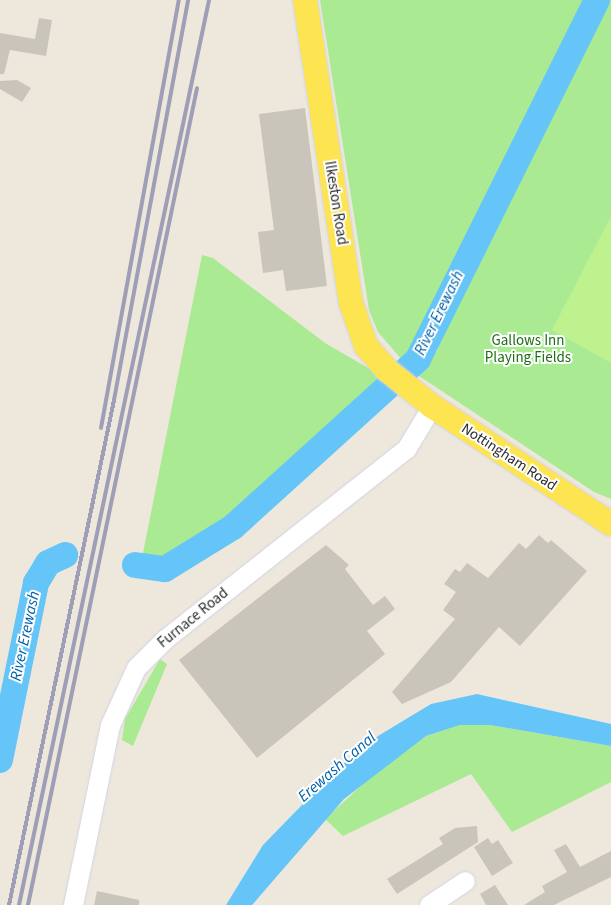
<!DOCTYPE html>
<html>
<head>
<meta charset="utf-8">
<style>
	body { margin:0 }
	#map { position:relative; width:611px; height:905px; overflow:hidden; background:#eee8dc; font-family:"Source Sans 3",sans-serif }
	div>[style] { position:absolute }
	.green>* { inset:0; background:#a9ea93 }
	.pitch>* { inset:0; background:#bef28e }
	.water>* { inset:0; background:#65c5f9 }
	.river>* { height:26px; margin:-13px; padding:0 13px; transform-origin:13px; border-radius:13px; background:#65c5f9 }
	.building>* { inset:0; background:#c9c5bb }
	.roads { filter:drop-shadow(0 0 1px #d1d3e5) drop-shadow(0 0 1px #d1d3e5) }
	.minor>* { height:19px; margin:-9.5px; padding:0 9.5px; transform-origin:9.5px; border-radius:9.5px; background:#fff }
	.major>* { height:24px; margin:-12px; padding:0 12px; transform-origin:12px; border-radius:12px; background:#fde552 }
	.rail>* { height:4px; margin:-2px; padding:0 2px; transform-origin:2px; border-radius:2px; background:#9e9fb7 }
	span { translate:-50% -50%; white-space:nowrap; text-align:center; line-height:1.15; -webkit-text-stroke:4px #fff; paint-order:stroke }
	.street-label { font-size:15px; color:#2b2b2b }
	.park-label { font-size:15px; color:#1e6f14 }
	.water-label { font-size:16px; color:#0160a9; font-style:italic }
</style>
</head>
<body>
<div id="map">
	<div class="green">
		<i style="clip-path:polygon(320px 0,587px 0,423px 334px,402px 360px,378px 332px,369px 310px)"></i>
		<i style="clip-path:polygon(605px 0,611px 0,611px 499px,594px 492px,419px 376px,437px 351px,477px 256px)"></i>
		<i style="clip-path:polygon(202px 255px,213px 258px,325px 343px,382px 376px,283px 472px,174px 559px,161px 561px,142px 558px)"></i>
		<i style="clip-path:polygon(160px 659px,167px 664px,133px 746px,122px 740px,125px 719px)"></i>
		<i style="clip-path:polygon(460px 725px,490px 725px,611px 746px,611px 782px,512px 832px,471px 774px,343px 836px,325px 819px,385px 764px,426px 736px)"></i>
	</div>
	<div class="pitch">
		<i style="clip-path:polygon(611px 216px,611px 363px,552px 330px)"></i>
	</div>
	<div class="water">
		<i style="clip-path:polygon(477px 694px,611px 724px,611px 746px,490px 725px,460px 725px,426px 736px,344px 799px,252px 905px,226px 905px,263px 845px,338px 768px,378px 736px,431px 704px)"></i>
	</div>
	<div class="river">
		<i style="left:135px;top:565px;width:30px;rotate:8deg"></i>
		<i style="left:165px;top:569px;width:80px;rotate:-31.7deg"></i>
		<i style="left:233px;top:527px;width:250px;rotate:-42.2deg"></i>
		<i style="left:418px;top:359px;width:401px;rotate:-63.5deg"></i>
		<i style="left:0;top:760px;width:181px;rotate:-78.5deg"></i>
		<i style="left:36px;top:583px;width:23px;rotate:-59deg"></i>
		<i style="left:48px;top:563px;width:19px;rotate:-25deg"></i>
	</div>
	<div class="building">
		<i style="clip-path:polygon(39px 18px,52px 20px,46px 56px,10px 50px,4px 74px,0 74px,0 33px,35px 39px)"></i>
		<i style="clip-path:polygon(17px 80px,31px 88px,22px 102px,0 89px,0 81px)"></i>
		<i style="clip-path:polygon(305px 108px,327px 286px,286px 291px,283px 270px,263px 273px,258px 232px,274px 230px,259px 114px)"></i>
		<i style="clip-path:polygon(539px 535px,548px 543px,551px 540px,587px 571px,520px 646px,499px 627px,451px 682px,402px 704px,392px 692px,455px 619px,443px 610px,456px 592px,444px 584px,455px 569px,460px 572px,467px 563px,488px 578px,519px 543px,526px 549px)"></i>
		<i style="clip-path:polygon(326px 545px,349px 565px,345px 569px,373px 605px,385px 596px,395px 609px,367px 631px,385px 654px,257px 758px,179px 660px)"></i>
		<i style="clip-path:polygon(477px 826px,478px 842px,397px 894px,387px 879px,443px 844px,439px 838px,455px 828px)"></i>
		<i style="clip-path:polygon(488px 838px,492px 844px,498px 840px,513px 863px,492px 876px,474px 847px)"></i>
		<i style="clip-path:polygon(566px 844px,580px 867px,611px 851px,611px 877px,554px 905px,524px 905px,545px 892px,542px 886px,567px 872px,554px 850px)"></i>
		<i style="clip-path:polygon(495px 885px,508px 905px,486px 905px,480px 894px)"></i>
		<i style="clip-path:polygon(97px 891px,139px 900px,139px 905px,94px 905px)"></i>
	</div>
	<div class="roads">
		<div class="minor">
			<i style="left:73px;top:905px;width:184px;rotate:-78.4deg"></i>
			<i style="left:110px;top:725px;width:63px;rotate:-65.5deg"></i>
			<i style="left:136px;top:668px;width:41px;rotate:-45deg"></i>
			<i style="left:165px;top:639px;width:307px;rotate:-38.3deg"></i>
			<i style="left:406px;top:449px;width:50px;rotate:-58.8deg"></i>
			<i style="left:429px;top:905px;width:43px;rotate:-33.7deg"></i>
		</div>
		<div class="major">
			<i style="left:305px;top:0;width:306px;rotate:81.4deg"></i>
			<i style="left:351px;top:303px;width:46px;rotate:70.8deg"></i>
			<i style="left:366px;top:346px;width:32px;rotate:49deg"></i>
			<i style="left:387px;top:370px;width:58px;rotate:38.7deg"></i>
			<i style="left:432px;top:406px;width:214px;rotate:33.4deg"></i>
		</div>
	</div>
	<div class="rail">
		<i style="left:101px;top:428px;width:435px;rotate:-79.7deg"></i>
		<i style="left:9px;top:905px;width:516px;rotate:-78.25deg"></i>
		<i style="left:114px;top:400px;width:407px;rotate:-79.5deg"></i>
		<i style="left:19px;top:905px;width:925px;rotate:-78.14deg"></i>
		<i style="left:28px;top:905px;width:834px;rotate:-78.31deg"></i>
	</div>
	<div class="street-label">
		<span style="left:336px;top:203px;rotate:81deg">Ilkeston Road</span>
		<span style="left:509px;top:457px;rotate:33deg">Nottingham Road</span>
		<span style="left:193px;top:618px;rotate:-39deg">Furnace Road</span>
	</div>
	<div class="park-label">
		<span style="left:528px;top:349px">Gallows Inn<br>Playing Fields</span>
	</div>
	<div class="water-label">
		<span style="left:439px;top:313px;rotate:-64deg">River Erewash</span>
		<span style="left:25px;top:636px;rotate:-78deg">River Erewash</span>
		<span style="left:337px;top:767px;rotate:-41deg">Erewash Canal</span>
	</div>
</div>
</body>
</html>
